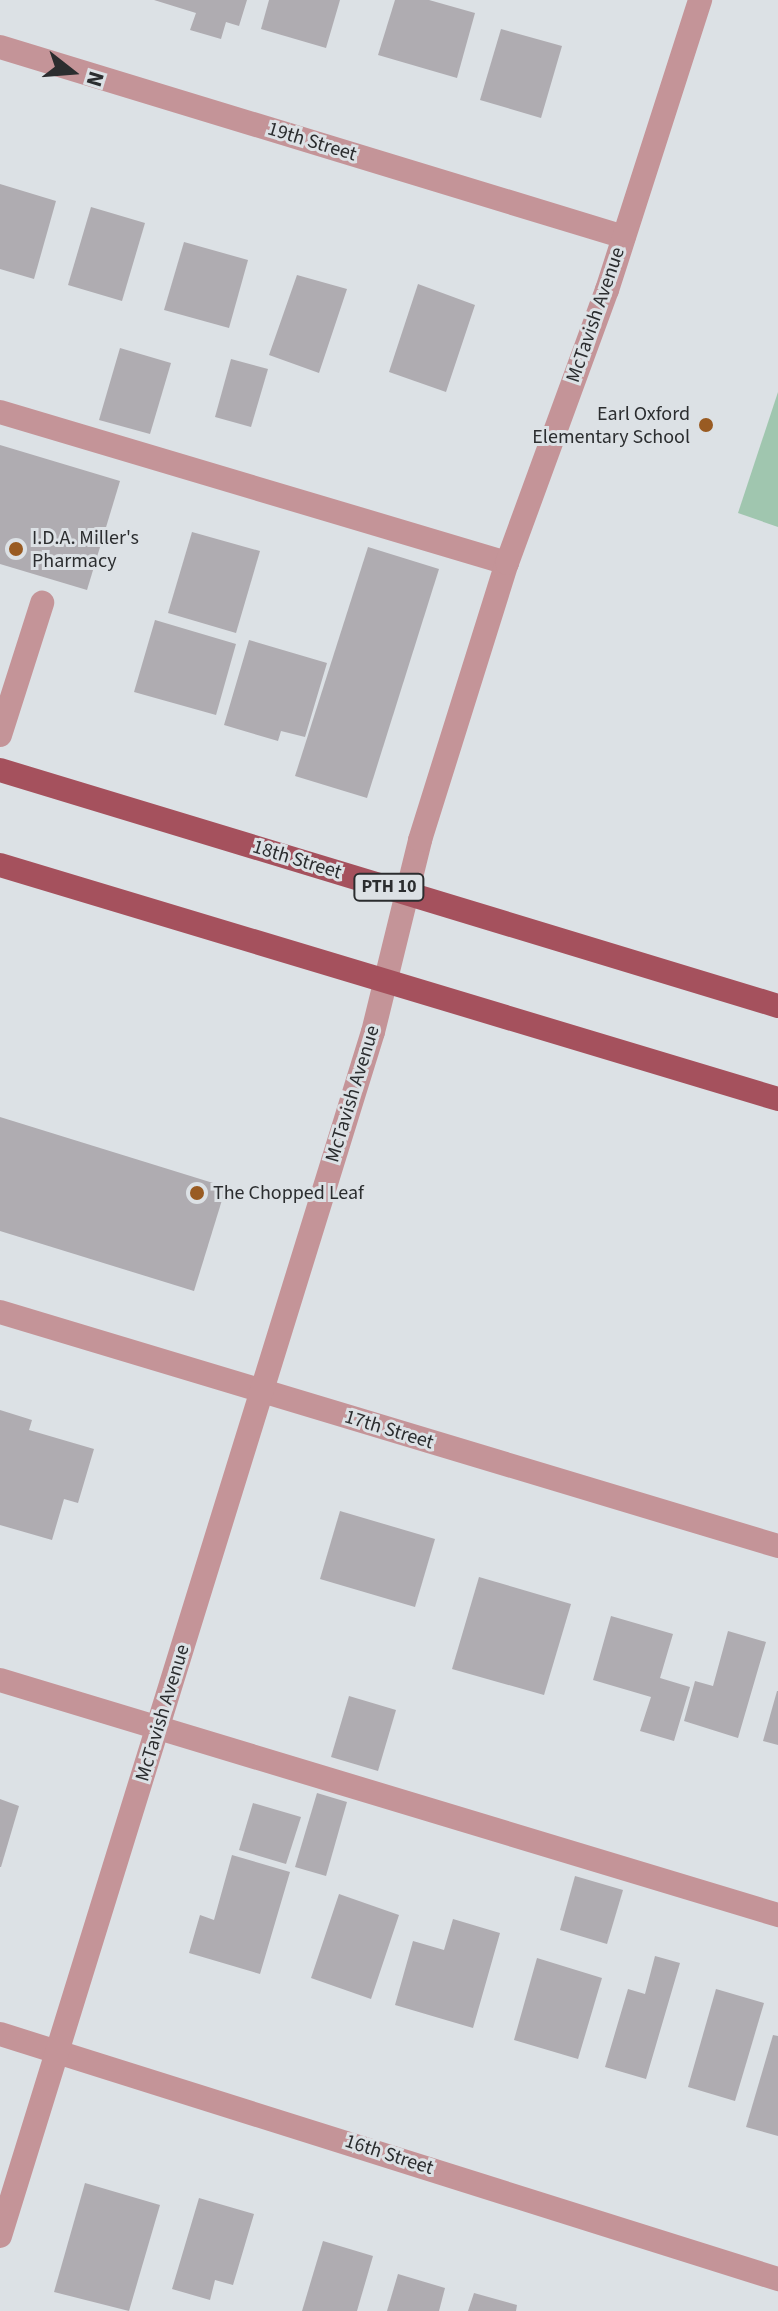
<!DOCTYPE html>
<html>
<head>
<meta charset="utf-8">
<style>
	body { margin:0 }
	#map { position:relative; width:778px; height:2311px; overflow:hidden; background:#dce1e5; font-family:"Source Sans 3",sans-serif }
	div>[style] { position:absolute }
	.green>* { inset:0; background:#a0c6af }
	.building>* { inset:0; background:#afacb1 }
	.minor>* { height:24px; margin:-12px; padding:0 12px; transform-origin:12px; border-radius:12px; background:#c49498 }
	.major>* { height:24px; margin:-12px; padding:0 12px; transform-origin:12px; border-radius:12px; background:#a5515d }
	.dots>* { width:22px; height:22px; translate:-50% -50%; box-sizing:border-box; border:4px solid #dce1e5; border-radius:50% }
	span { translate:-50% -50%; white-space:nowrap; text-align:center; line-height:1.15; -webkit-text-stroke:6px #dce1e5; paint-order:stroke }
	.shield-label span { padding:2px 6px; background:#dce1e5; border:2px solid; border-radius:6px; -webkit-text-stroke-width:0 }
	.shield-label { font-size:18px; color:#2b2d2f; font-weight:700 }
	.street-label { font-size:20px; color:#2b2d2f }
	.poi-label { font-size:20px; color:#2b2d2f }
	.right { translate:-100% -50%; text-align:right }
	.left { translate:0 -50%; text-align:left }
	.north { position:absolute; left:32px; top:32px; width:80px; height:80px; -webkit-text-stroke:6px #dce1e5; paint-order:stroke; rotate:107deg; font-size:22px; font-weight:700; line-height:32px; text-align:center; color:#2b2d2f }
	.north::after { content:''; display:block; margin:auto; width:28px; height:36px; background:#2b2d2f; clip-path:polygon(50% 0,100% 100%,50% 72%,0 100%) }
</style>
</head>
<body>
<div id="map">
	<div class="green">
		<i style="clip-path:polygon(778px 392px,778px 527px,738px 513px)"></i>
	</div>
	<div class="building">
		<i style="clip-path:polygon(154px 0,247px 0,239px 26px,226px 22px,221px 39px,190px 30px,196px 13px)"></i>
		<i style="clip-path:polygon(269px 0,340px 0,326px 48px,261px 29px)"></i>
		<i style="clip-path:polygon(395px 0,429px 0,475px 13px,457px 78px,378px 55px)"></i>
		<i style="clip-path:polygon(501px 29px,562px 46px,541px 118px,480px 100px)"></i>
		<i style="clip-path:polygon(0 184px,56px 201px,34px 279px,0 269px)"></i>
		<i style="clip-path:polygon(91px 207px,145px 223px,122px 301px,68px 285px)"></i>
		<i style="clip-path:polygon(184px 242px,248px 260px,229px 328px,164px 310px)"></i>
		<i style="clip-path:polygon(297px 275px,347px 289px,319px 373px,269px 355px)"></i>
		<i style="clip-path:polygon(418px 284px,475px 305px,446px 392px,389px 372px)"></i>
		<i style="clip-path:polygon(120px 348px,171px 363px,150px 434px,99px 420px)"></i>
		<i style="clip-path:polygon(231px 359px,268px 369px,251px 427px,215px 417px)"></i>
		<i style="clip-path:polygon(0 445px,120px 481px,87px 590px,0 564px)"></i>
		<i style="clip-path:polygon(192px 532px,260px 551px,236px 633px,168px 613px)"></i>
		<i style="clip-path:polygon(368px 547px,439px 569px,367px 798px,295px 776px)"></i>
		<i style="clip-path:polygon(155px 620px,236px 644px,216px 715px,134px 692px)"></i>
		<i style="clip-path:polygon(249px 640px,327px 663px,305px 737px,281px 731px,278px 741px,224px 725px)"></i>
		<i style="clip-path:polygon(0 1117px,226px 1187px,194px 1291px,0 1231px)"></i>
		<i style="clip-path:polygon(0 1410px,32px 1420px,29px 1430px,94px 1449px,78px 1503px,64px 1499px,52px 1540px,0 1525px)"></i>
		<i style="clip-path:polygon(340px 1511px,435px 1539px,415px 1607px,320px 1579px)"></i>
		<i style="clip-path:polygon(479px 1577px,571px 1604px,544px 1695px,452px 1669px)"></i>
		<i style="clip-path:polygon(611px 1616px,673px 1634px,660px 1678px,690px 1687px,674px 1741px,640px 1731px,651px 1697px,593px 1680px)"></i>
		<i style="clip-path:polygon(728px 1631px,766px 1642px,738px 1738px,684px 1721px,695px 1681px,713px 1686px)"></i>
		<i style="clip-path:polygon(777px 1691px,778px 1691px,778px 1745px,763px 1741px)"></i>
		<i style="clip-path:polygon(349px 1696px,396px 1710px,378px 1771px,331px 1757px)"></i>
		<i style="clip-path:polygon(317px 1793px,347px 1802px,326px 1876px,295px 1867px)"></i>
		<i style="clip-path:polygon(0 1799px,19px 1806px,1px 1867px,0 1867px)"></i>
		<i style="clip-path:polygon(253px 1803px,301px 1817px,286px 1864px,239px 1850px)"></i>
		<i style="clip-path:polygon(232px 1855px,290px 1872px,260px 1974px,189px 1953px,200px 1915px,214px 1920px)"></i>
		<i style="clip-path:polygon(575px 1876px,623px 1890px,607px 1944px,560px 1930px)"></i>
		<i style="clip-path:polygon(339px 1894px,399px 1915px,371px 1999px,311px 1978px)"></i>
		<i style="clip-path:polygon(453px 1919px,500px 1933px,473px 2028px,395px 2005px,413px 1941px,444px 1950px)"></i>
		<i style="clip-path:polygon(655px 1956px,680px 1963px,646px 2079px,605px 2067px,628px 1989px,645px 1994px)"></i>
		<i style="clip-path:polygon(537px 1958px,602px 1978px,578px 2059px,514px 2040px)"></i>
		<i style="clip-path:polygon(716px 1989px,764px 2003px,735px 2101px,688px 2087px)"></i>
		<i style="clip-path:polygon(773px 2035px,778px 2036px,778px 2136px,746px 2127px)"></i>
		<i style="clip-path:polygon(85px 2183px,160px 2205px,129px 2311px,54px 2292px)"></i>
		<i style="clip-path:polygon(199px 2198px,254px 2214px,233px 2285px,215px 2280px,210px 2300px,172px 2289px)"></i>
		<i style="clip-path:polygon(323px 2241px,373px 2256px,357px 2311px,302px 2311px)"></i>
		<i style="clip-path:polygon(398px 2274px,445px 2288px,439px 2311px,387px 2311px)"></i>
		<i style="clip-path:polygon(474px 2293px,517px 2305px,516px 2311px,468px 2311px)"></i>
	</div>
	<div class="minor">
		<i style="left:0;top:47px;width:652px;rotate:16.93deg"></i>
		<i style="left:0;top:412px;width:529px;rotate:16.59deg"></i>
		<i style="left:0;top:735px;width:139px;rotate:-72.3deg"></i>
		<i style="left:0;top:1312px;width:812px;rotate:16.74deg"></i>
		<i style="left:0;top:1680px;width:813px;rotate:16.81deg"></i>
		<i style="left:0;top:2034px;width:816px;rotate:17.48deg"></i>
		<i style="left:0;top:2236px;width:1260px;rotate:-72.79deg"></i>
		<i style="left:373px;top:1032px;width:198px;rotate:-76.2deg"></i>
		<i style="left:420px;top:840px;width:290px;rotate:-72.6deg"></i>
		<i style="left:507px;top:563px;width:291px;rotate:-69.9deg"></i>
		<i style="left:607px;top:290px;width:305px;rotate:-72.2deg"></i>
	</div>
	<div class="major">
		<i style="left:0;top:770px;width:813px;rotate:16.87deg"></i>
		<i style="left:0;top:865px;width:812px;rotate:16.74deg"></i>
	</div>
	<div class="dots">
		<i style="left:706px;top:425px;background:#995b22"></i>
		<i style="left:16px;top:549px;background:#995b22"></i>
		<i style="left:197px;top:1193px;background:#995b22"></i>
	</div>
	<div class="shield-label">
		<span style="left:389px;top:887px">PTH 10</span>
	</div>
	<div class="street-label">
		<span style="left:312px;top:142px;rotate:17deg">19th Street</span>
		<span style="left:596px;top:315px;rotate:-71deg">McTavish Avenue</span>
		<span style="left:297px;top:860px;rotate:17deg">18th Street</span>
		<span style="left:353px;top:1094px;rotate:-73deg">McTavish Avenue</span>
		<span style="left:389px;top:1430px;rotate:17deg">17th Street</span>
		<span style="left:163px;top:1713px;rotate:-73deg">McTavish Avenue</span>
		<span style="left:389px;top:2155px;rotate:18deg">16th Street</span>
	</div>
	<div class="poi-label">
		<span class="right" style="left:690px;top:426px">Earl Oxford<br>Elementary School</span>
		<span class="left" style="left:32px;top:550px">I.D.A. Miller's<br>Pharmacy</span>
		<span class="left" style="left:213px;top:1193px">The Chopped Leaf</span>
	</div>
	<div class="north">N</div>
</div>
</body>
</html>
